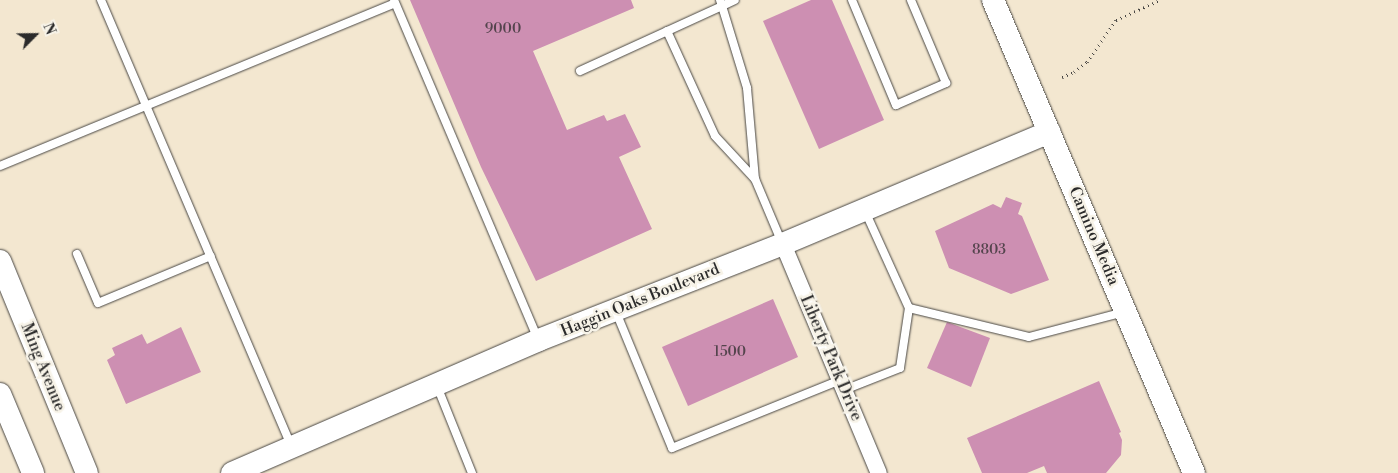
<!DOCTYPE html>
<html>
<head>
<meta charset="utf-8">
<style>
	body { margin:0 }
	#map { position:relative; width:1398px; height:473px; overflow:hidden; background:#f3e7d0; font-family:"Libre Bodoni",serif }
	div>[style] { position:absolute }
	.building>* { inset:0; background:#cd8fb2 }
	.path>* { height:3px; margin-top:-1.5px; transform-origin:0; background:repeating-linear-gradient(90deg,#494744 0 1px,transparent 0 5px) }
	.roads { filter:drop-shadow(0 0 1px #494744) drop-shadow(0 0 1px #494744) }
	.lane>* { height:8px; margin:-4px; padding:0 4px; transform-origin:4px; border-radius:4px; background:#fff }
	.street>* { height:16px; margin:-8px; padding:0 8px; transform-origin:8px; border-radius:8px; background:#fff }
	.secondary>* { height:22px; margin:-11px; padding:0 11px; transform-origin:11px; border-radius:11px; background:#fff }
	span { translate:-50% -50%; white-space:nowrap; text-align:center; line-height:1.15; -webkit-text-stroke:5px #f7f3e8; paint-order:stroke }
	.number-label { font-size:14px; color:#54444d }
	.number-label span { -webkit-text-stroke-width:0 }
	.street-label { font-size:16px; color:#2b2b2b }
	.north { position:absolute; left:10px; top:10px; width:50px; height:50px; -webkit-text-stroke:4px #f7f3e8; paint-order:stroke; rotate:67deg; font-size:14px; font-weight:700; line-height:20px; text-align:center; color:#2b2b2b }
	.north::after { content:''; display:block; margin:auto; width:18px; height:22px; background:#2b2b2b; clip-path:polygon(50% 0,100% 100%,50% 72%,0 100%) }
</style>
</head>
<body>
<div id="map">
	<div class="building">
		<i style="clip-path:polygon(410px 0,631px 0,634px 8px,533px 51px,567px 130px,604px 115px,607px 121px,625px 114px,641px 147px,619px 157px,652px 229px,536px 281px,481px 167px)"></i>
		<i style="clip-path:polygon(811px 0,832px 0,884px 120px,819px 149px,763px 21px)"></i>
		<i style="clip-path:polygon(1006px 197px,1022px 203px,1018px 214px,1022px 216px,1049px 280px,1011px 294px,949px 268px,935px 231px,993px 204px,1001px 208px)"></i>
		<i style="clip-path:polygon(773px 299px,798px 357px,688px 406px,662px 347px)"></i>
		<i style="clip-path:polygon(947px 322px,990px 338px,971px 387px,927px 368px)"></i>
		<i style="clip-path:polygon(181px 327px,201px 372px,126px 404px,107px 360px,115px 355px,112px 348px,142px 334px,147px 344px)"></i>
		<i style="clip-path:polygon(1099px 381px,1121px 432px,1119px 433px,1122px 440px,1121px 455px,1106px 473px,1047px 473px,1044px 466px,1027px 473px,982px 473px,967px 438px)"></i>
	</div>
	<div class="path">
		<i style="left:1062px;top:77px;width:13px;rotate:-23deg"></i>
		<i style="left:1074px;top:72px;width:16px;rotate:-38deg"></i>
		<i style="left:1087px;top:62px;width:51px;rotate:-55.4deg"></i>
		<i style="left:1116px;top:20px;width:48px;rotate:-24.4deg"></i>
	</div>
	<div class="roads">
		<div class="lane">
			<i style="left:101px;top:0;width:484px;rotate:66.9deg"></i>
			<i style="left:394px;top:0;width:368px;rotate:67deg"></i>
			<i style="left:720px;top:0;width:6px;rotate:72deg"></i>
			<i style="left:722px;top:6px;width:14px;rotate:-25deg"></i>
			<i style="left:852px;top:0;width:114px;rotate:67.3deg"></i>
			<i style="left:896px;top:105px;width:55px;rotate:-23.7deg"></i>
			<i style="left:946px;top:83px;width:90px;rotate:-112.9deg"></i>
			<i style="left:667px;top:31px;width:115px;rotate:65.4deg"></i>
			<i style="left:715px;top:136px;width:59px;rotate:47.1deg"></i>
			<i style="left:580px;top:71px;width:156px;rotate:-24.6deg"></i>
			<i style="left:722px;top:6px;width:86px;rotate:73deg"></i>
			<i style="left:747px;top:88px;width:91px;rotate:85deg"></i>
			<i style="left:755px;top:179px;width:69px;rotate:67.1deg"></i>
			<i style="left:0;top:166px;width:427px;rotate:-22.4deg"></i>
			<i style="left:865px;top:211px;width:107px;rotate:65.6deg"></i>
			<i style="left:909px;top:308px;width:123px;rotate:13.6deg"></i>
			<i style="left:1029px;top:337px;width:98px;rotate:-14.7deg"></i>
			<i style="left:77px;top:254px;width:53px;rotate:66.8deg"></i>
			<i style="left:98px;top:303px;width:122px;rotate:-22.6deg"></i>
			<i style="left:616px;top:312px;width:147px;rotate:67.6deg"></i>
			<i style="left:672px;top:448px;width:181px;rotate:-22deg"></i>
			<i style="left:437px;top:386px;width:94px;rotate:68.1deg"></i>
			<i style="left:844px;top:390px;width:60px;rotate:-21.4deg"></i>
			<i style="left:900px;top:368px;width:61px;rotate:-81.5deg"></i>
		</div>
		<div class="street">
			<i style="left:783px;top:244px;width:248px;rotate:67.3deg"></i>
		</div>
		<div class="secondary">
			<i style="left:993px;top:0;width:514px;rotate:66.98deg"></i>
			<i style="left:0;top:261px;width:229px;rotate:67.7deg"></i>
			<i style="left:0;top:394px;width:86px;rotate:67.3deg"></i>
			<i style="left:232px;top:473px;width:335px;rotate:-23.4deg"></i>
			<i style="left:539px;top:340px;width:262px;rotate:-21.5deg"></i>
			<i style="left:783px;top:244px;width:289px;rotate:-22.8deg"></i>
		</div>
	</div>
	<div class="number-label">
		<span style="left:503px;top:29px">9000</span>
		<span style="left:989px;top:250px">8803</span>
		<span style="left:730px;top:352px">1500</span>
	</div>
	<div class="street-label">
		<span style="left:1094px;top:236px;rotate:67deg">Camino Media</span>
		<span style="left:640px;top:300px;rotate:-22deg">Haggin Oaks Boulevard</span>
		<span style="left:831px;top:358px;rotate:67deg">Liberty Park Drive</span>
		<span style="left:43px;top:367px;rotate:68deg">Ming Avenue</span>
	</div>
	<div class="north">N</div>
</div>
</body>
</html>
